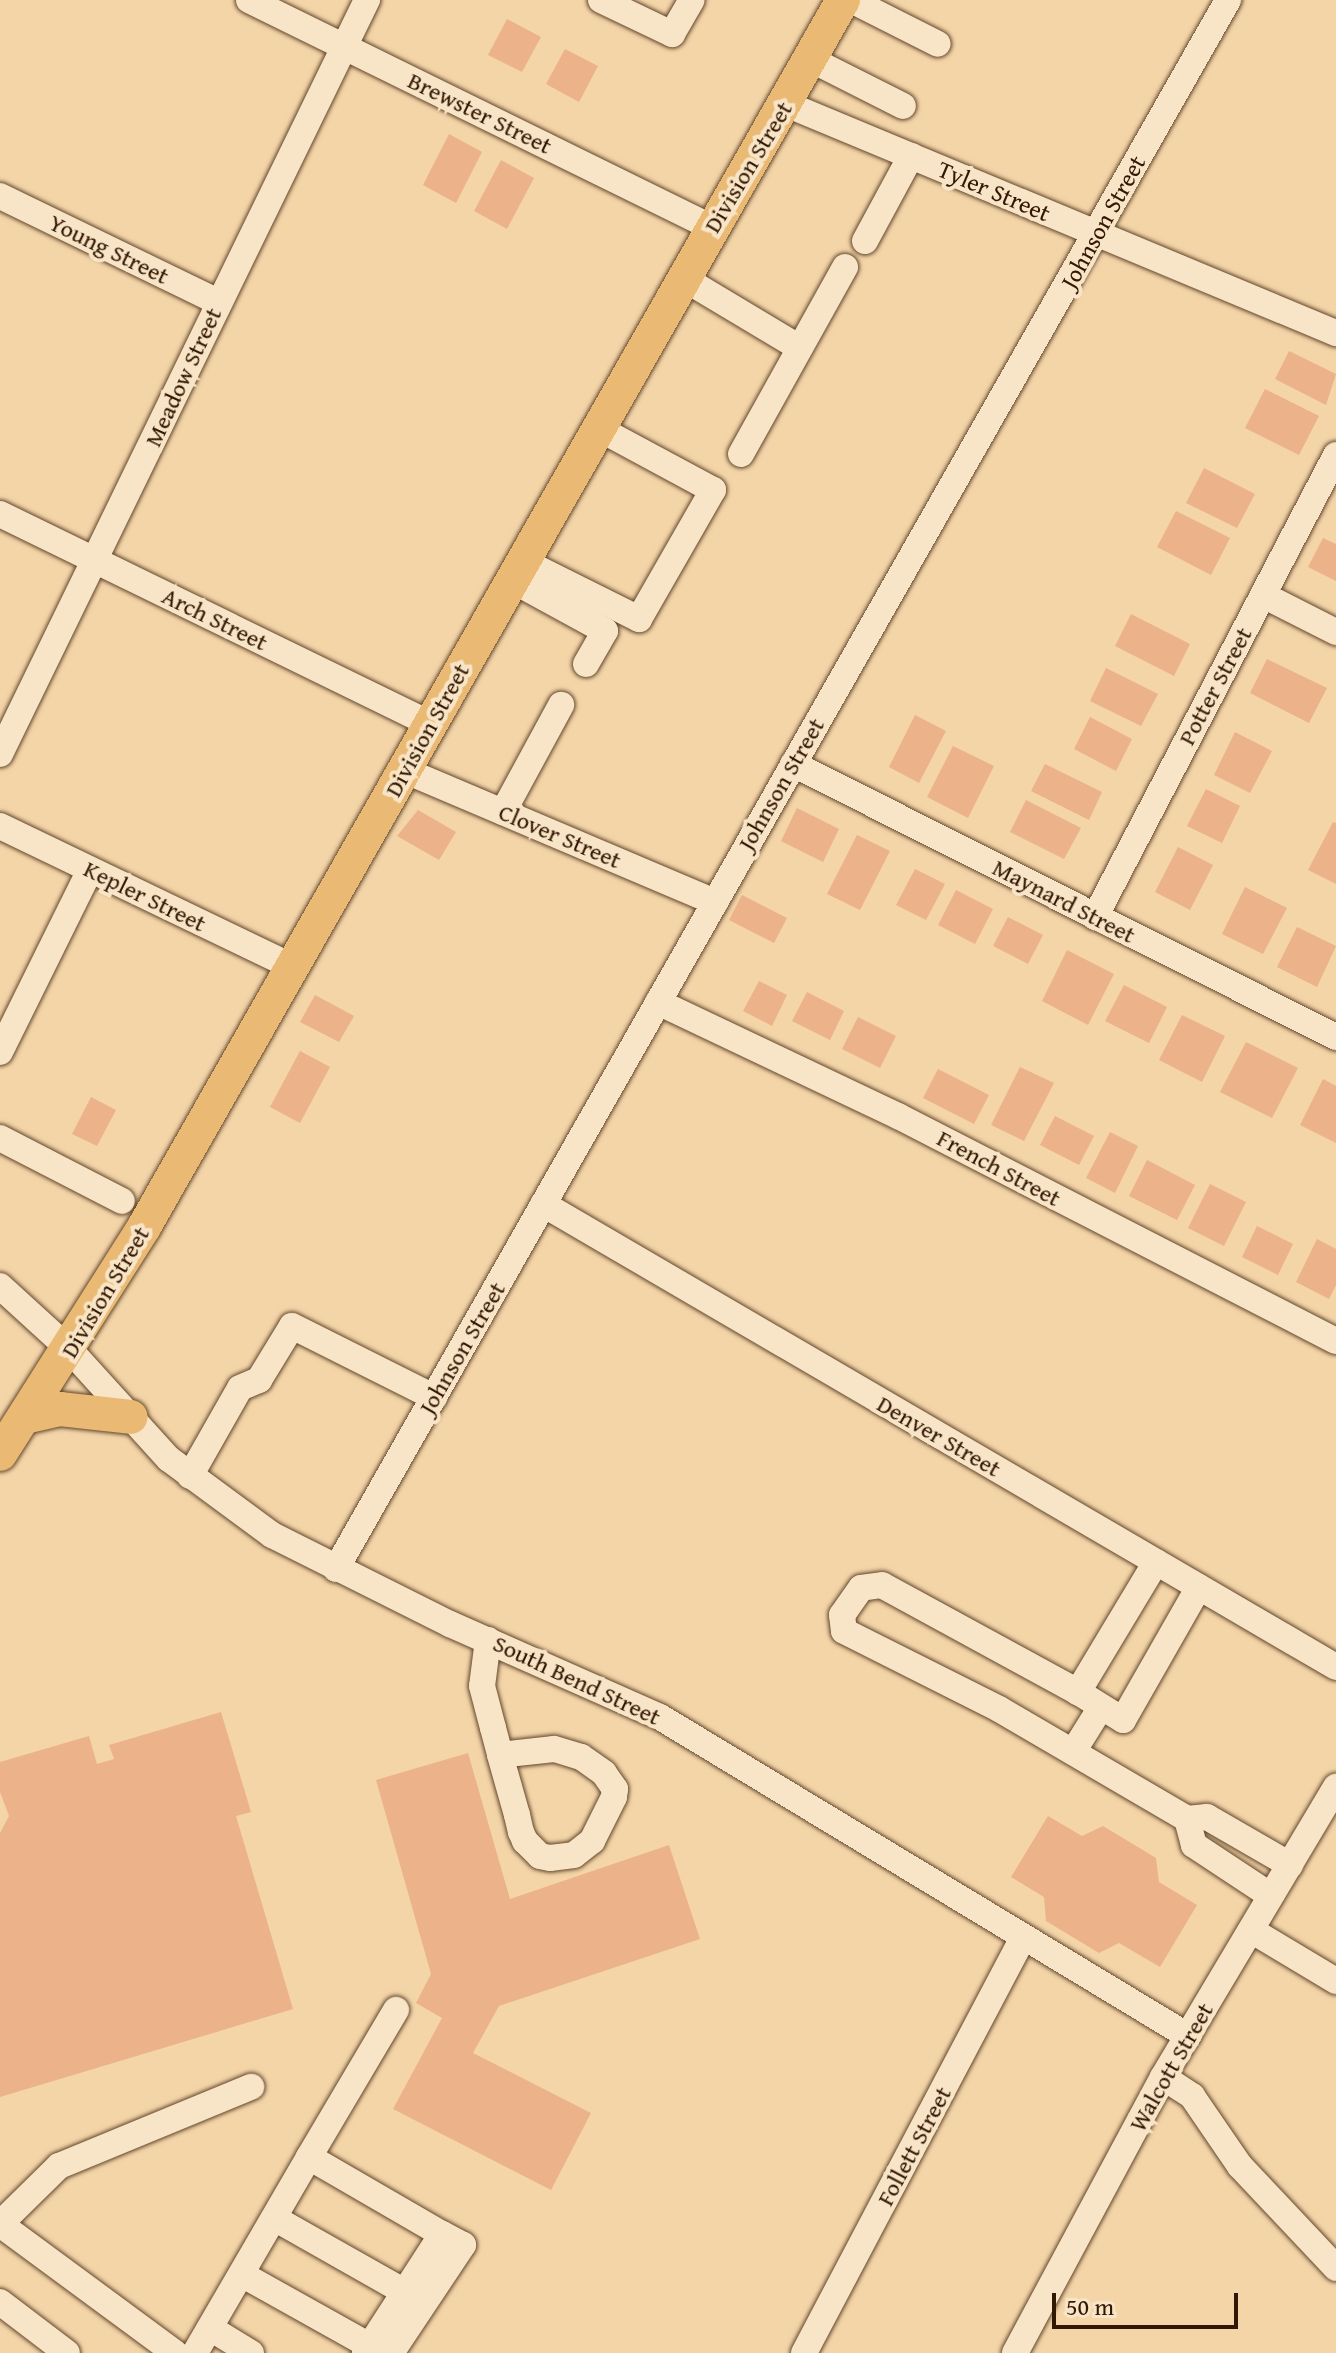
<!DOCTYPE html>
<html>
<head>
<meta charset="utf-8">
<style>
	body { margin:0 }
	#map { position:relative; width:1336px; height:2353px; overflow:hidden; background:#f4d5a8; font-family:"Gentium Book Plus",serif }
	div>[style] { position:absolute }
	.building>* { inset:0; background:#ecb289 }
	.roads { filter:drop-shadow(0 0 2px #62472c) drop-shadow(0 0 2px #62472c) }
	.minor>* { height:26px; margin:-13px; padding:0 13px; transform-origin:13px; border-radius:13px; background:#f8e4c6 }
	.major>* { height:34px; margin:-17px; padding:0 17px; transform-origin:17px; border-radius:17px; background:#eaba74 }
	span { translate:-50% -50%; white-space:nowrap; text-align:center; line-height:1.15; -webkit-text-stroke:8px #f8e4c6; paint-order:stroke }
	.street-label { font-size:24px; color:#321803 }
	.scale { position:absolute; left:1052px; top:2293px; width:186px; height:36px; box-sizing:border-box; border:4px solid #321803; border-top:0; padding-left:10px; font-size:24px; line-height:28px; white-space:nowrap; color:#321803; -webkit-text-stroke:6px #f8e4c6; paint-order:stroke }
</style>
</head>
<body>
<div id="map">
	<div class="building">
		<i style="clip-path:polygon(507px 19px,541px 37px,522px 72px,488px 55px)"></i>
		<i style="clip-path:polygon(565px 49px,598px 66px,579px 102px,546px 84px)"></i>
		<i style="clip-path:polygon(449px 134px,482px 152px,456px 203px,423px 185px)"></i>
		<i style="clip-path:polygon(501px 160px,534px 178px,507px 229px,474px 211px)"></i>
		<i style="clip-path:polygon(1289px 351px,1336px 374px,1326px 405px,1275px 379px)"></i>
		<i style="clip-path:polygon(1265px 389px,1319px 416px,1299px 455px,1245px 428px)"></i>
		<i style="clip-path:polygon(1204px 468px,1255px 494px,1237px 528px,1186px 503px)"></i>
		<i style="clip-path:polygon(1176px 511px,1230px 538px,1211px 575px,1157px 547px)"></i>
		<i style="clip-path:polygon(1323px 538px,1336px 544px,1336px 581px,1308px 567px)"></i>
		<i style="clip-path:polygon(1131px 614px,1190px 644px,1174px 676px,1115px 646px)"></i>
		<i style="clip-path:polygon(1267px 659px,1327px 688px,1309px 723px,1250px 693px)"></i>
		<i style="clip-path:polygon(1106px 668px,1158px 694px,1141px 726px,1090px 701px)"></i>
		<i style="clip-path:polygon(915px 715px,946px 731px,919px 783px,889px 767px)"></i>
		<i style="clip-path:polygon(1090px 717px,1132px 739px,1116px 771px,1074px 749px)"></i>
		<i style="clip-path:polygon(1235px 732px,1272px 751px,1250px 793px,1214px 775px)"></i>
		<i style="clip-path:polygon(953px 746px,994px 766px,968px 818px,927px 797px)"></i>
		<i style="clip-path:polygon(1045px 764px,1102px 792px,1089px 820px,1031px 791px)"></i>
		<i style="clip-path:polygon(1206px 789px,1240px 806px,1222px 843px,1187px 826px)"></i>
		<i style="clip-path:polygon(1026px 800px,1081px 828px,1064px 859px,1010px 832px)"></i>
		<i style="clip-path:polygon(797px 808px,839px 829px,823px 862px,781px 841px)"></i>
		<i style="clip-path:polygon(418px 810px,456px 832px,439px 860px,397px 836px)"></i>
		<i style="clip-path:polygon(1333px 822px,1336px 823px,1336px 884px,1308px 870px)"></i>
		<i style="clip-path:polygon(857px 835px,890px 851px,860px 910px,827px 894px)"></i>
		<i style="clip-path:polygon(1178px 847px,1213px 865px,1190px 910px,1155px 892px)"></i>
		<i style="clip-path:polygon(915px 869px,945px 884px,926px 920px,896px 905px)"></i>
		<i style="clip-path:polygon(1245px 887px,1287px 908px,1263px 954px,1222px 934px)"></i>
		<i style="clip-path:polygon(956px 890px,993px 909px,975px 944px,938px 925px)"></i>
		<i style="clip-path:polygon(742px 895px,787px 918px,774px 943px,729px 920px)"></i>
		<i style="clip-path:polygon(1008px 917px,1043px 935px,1028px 964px,993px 946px)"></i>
		<i style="clip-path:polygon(1297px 927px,1336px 946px,1317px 987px,1277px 967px)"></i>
		<i style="clip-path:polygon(1067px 950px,1114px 974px,1088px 1025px,1042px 1001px)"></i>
		<i style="clip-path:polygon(759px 981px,787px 995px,772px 1026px,743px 1011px)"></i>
		<i style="clip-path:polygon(1124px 985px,1167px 1007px,1149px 1043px,1105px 1021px)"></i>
		<i style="clip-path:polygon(807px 992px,844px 1011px,830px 1040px,792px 1021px)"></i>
		<i style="clip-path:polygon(315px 995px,354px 1016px,339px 1042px,300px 1022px)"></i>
		<i style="clip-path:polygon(1182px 1015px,1225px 1036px,1202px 1082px,1159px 1060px)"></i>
		<i style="clip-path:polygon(858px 1017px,896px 1036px,880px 1068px,842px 1049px)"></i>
		<i style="clip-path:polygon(1246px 1042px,1298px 1068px,1272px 1118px,1220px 1092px)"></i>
		<i style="clip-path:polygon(300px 1051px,330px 1067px,300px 1123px,270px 1107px)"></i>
		<i style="clip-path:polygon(1020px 1067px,1054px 1083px,1024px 1141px,991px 1125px)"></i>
		<i style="clip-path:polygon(938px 1069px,989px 1095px,974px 1124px,923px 1098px)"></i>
		<i style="clip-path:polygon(1323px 1079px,1336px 1086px,1336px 1143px,1300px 1125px)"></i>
		<i style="clip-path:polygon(91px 1097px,116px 1110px,97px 1146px,72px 1134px)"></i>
		<i style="clip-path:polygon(1055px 1116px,1094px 1136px,1079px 1165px,1040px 1145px)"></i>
		<i style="clip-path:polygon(1110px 1132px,1138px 1146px,1115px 1193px,1086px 1178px)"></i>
		<i style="clip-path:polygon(1147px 1160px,1195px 1185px,1177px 1220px,1129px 1196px)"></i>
		<i style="clip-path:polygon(1210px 1184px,1246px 1202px,1224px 1246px,1188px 1228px)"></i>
		<i style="clip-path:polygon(1257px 1226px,1293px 1244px,1278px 1275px,1242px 1257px)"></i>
		<i style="clip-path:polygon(1317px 1239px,1336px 1249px,1336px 1285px,1329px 1299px,1296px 1282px)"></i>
		<i style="clip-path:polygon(221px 1712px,251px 1812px,236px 1816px,293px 2009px,0 2097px,0 1833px,9px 1816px,0 1792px,0 1762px,89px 1736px,97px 1764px,114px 1759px,109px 1745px)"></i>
		<i style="clip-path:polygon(468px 1753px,510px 1899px,669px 1845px,700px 1939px,499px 2006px,473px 2053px,591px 2113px,551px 2190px,393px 2109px,442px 2018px,416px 2003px,431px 1974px,376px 1780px)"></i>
		<i style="clip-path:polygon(1048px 1816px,1082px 1836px,1103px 1826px,1156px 1858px,1159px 1882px,1197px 1905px,1160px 1967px,1119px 1943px,1099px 1953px,1046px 1921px,1044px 1897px,1011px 1877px)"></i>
	</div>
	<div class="roads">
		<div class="minor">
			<i style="left:249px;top:0;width:515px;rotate:26.17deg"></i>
			<i style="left:601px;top:0;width:79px;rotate:25.6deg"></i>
			<i style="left:672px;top:34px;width:39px;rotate:-60deg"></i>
			<i style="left:851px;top:0;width:97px;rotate:26.8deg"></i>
			<i style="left:810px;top:59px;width:104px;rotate:26.8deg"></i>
			<i style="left:786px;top:104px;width:596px;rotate:22.61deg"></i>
			<i style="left:0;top:196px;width:242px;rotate:25.9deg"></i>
			<i style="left:865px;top:241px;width:97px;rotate:-61.6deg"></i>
			<i style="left:683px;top:278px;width:136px;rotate:30.9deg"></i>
			<i style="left:741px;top:454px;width:214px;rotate:-60.9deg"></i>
			<i style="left:0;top:514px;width:479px;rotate:26deg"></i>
			<i style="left:523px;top:561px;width:130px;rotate:26.6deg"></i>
			<i style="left:639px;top:619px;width:149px;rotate:-60.2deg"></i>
			<i style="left:713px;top:490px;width:131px;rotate:-151.7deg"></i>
			<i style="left:512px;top:580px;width:106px;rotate:28.7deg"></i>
			<i style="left:605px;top:631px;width:38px;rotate:120deg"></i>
			<i style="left:1263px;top:595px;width:82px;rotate:26.9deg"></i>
			<i style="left:0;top:754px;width:839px;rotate:-64.05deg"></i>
			<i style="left:793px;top:764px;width:608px;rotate:26.69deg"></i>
			<i style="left:406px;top:771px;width:336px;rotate:23deg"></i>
			<i style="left:503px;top:812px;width:122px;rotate:-61.5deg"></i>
			<i style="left:0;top:826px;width:323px;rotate:25.7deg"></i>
			<i style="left:1095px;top:917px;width:521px;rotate:-62.45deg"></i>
			<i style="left:658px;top:1002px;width:266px;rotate:25.4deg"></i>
			<i style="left:898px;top:1116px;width:492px;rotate:27.2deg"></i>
			<i style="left:0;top:1052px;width:203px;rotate:-63.7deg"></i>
			<i style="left:0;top:1138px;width:137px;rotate:27.3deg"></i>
			<i style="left:543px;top:1204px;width:918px;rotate:30.28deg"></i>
			<i style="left:0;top:1286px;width:95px;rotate:42.4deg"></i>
			<i style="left:70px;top:1350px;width:147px;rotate:47.8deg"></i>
			<i style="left:169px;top:1459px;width:128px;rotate:36.4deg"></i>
			<i style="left:272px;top:1535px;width:199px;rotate:26.6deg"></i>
			<i style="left:450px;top:1624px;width:230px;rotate:23.9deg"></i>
			<i style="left:660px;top:1717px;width:617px;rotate:31.14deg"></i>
			<i style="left:190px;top:1476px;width:101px;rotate:-60.4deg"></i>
			<i style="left:240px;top:1388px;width:21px;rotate:-23deg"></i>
			<i style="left:259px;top:1380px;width:63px;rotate:-58.6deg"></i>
			<i style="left:292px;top:1326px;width:159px;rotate:26.6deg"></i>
			<i style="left:1156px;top:1562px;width:152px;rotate:121deg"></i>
			<i style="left:1078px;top:1692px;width:223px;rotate:-151.4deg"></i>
			<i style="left:882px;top:1585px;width:21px;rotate:172deg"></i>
			<i style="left:861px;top:1588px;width:33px;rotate:125deg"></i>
			<i style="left:842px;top:1615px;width:16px;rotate:83deg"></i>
			<i style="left:844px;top:1631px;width:174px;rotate:26.7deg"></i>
			<i style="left:999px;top:1709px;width:218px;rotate:30.3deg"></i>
			<i style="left:1187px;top:1819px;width:27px;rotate:75deg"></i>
			<i style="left:1194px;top:1845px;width:92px;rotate:33.5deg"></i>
			<i style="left:336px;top:1569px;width:1805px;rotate:-60.38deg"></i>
			<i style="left:488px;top:1640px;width:46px;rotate:97.4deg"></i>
			<i style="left:482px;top:1686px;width:43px;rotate:75.3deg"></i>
			<i style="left:493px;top:1728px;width:28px;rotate:75deg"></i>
			<i style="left:500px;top:1755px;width:62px;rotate:74.2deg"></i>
			<i style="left:517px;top:1815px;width:17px;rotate:77deg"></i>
			<i style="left:521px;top:1832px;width:10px;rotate:66deg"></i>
			<i style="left:525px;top:1841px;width:21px;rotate:45deg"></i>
			<i style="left:540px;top:1856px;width:10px;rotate:11deg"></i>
			<i style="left:550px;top:1858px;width:24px;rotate:-7deg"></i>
			<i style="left:574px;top:1855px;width:23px;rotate:-38deg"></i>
			<i style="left:592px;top:1841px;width:49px;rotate:-63.4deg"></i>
			<i style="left:614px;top:1797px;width:8px;rotate:-83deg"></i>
			<i style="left:615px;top:1789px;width:19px;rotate:-125deg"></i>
			<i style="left:604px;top:1773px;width:28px;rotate:-145deg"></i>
			<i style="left:581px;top:1757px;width:28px;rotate:-163deg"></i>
			<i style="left:554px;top:1749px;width:54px;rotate:173.7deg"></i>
			<i style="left:1078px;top:1692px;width:53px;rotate:31.9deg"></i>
			<i style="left:1123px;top:1720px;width:153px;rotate:-60.3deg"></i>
			<i style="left:1073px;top:1752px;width:53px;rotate:-58.1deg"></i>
			<i style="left:1187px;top:1819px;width:20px;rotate:-6deg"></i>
			<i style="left:1207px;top:1817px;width:96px;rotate:30deg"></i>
			<i style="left:1251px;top:1930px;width:99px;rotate:31deg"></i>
			<i style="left:1163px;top:2077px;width:35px;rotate:33deg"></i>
			<i style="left:1192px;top:2096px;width:85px;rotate:55.6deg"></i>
			<i style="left:1240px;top:2166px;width:140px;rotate:46.7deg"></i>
			<i style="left:309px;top:2157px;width:171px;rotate:-59.4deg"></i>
			<i style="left:274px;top:2218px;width:150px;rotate:29.5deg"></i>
			<i style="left:243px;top:2275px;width:145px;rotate:29.2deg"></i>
			<i style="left:0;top:2302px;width:84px;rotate:37.3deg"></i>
			<i style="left:210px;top:2328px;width:48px;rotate:31.4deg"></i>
			<i style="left:175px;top:2353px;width:217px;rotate:-143.6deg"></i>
			<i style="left:0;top:2224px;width:83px;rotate:-44.5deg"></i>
			<i style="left:59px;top:2166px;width:208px;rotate:-22.4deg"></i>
			<i style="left:195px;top:2353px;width:227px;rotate:-59.8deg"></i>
			<i style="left:309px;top:2157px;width:154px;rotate:30.1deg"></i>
			<i style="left:442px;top:2234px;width:142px;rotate:122.9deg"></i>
			<i style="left:391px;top:2353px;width:130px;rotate:-56.3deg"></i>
			<i style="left:463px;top:2245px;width:24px;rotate:-152deg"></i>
			<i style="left:804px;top:2353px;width:467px;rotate:-62.2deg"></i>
			<i style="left:1015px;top:2353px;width:313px;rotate:-61.8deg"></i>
			<i style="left:1163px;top:2077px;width:338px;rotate:-59.2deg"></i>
		</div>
		<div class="major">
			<i style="left:25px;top:1417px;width:36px;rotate:-13deg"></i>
			<i style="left:60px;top:1409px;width:71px;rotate:6.4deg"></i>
			<i style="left:0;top:1454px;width:269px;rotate:-57.6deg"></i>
			<i style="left:144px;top:1227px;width:1412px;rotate:-60.33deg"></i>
		</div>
	</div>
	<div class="street-label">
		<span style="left:480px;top:113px;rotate:26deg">Brewster Street</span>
		<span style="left:748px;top:167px;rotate:-59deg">Division Street</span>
		<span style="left:994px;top:191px;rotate:23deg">Tyler Street</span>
		<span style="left:1103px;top:222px;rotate:-61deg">Johnson Street</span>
		<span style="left:109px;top:249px;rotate:26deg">Young Street</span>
		<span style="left:183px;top:377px;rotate:-65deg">Meadow Street</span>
		<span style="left:215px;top:619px;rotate:26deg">Arch Street</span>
		<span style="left:1215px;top:686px;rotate:-62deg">Potter Street</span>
		<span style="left:427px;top:730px;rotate:-61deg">Division Street</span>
		<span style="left:781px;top:784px;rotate:-60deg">Johnson Street</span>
		<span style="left:560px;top:836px;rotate:23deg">Clover Street</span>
		<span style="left:145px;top:896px;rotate:26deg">Kepler Street</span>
		<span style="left:1064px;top:901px;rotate:27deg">Maynard Street</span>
		<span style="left:999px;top:1168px;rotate:28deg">French Street</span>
		<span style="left:105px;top:1292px;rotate:-59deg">Division Street</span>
		<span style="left:462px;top:1348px;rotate:-60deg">Johnson Street</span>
		<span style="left:939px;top:1436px;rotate:30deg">Denver Street</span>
		<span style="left:577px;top:1680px;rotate:25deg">South Bend Street</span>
		<span style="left:1171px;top:2067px;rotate:-60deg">Walcott Street</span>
		<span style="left:914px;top:2146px;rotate:-62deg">Follett Street</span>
	</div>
	<div class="scale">50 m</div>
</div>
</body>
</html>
